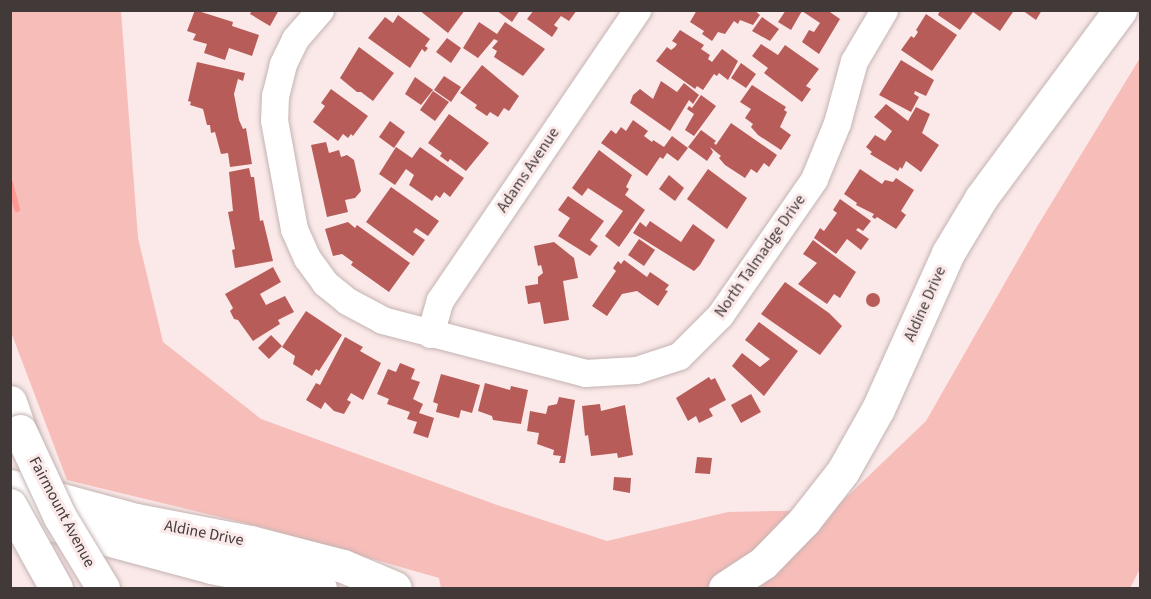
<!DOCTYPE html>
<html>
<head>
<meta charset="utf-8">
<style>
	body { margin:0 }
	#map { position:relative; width:1151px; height:599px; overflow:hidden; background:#fae9e8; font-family:"Source Sans 3",sans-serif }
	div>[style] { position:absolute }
	.green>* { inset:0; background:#f7bdb9 }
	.stream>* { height:6px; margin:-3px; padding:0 3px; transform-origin:3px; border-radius:3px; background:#fd9a95 }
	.building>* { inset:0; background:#b85c59 }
	.round { border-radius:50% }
	.roads { filter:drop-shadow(0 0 2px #c4b3b2) drop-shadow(0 0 2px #c4b3b2) }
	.minor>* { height:27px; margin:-13.5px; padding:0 13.5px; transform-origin:13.5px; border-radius:13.5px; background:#fff }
	.major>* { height:33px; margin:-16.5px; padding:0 16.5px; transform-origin:16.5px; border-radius:16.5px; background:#fff }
	.highway>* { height:33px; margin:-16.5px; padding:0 16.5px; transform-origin:16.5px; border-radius:16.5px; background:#fff }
	.bridges { filter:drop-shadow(0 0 2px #c4b3b2) drop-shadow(0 0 2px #c4b3b2) }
	.major-bridge>* { height:33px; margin:-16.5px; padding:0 16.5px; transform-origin:16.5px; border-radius:16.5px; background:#fff }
	span { translate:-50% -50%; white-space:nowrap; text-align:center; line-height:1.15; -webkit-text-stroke:6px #fae9e8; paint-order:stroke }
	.street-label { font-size:16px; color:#413a39 }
	.frame { position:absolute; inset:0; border:12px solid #413a39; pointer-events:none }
</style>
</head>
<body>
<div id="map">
	<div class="green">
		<i style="clip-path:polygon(11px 11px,121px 11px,138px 238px,163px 342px,261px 419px,497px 505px,607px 541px,728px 512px,833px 510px,926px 421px,1038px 225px,1140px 58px,1140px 569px,1130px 588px,441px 588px,439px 578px,261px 527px,67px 480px,11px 332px)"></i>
	</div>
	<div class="stream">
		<i style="left:10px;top:183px;width:27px;rotate:75deg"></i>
	</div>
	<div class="building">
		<i style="clip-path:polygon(195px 10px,233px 22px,232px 26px,259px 35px,252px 56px,229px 48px,225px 60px,204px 53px,207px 44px,193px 40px,196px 34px,187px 31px)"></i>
		<i style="clip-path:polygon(252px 10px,279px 10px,270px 26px,250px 14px)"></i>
		<i style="clip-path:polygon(419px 10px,465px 10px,448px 33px)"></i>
		<i style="clip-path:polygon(496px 10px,520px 10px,512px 22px)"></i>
		<i style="clip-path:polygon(534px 10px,577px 10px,569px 21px,561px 16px,554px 25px,558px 28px,552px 37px,527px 19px)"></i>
		<i style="clip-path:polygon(697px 10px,754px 10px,760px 15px,753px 25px,740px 20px,738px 24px,734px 21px,725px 34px,718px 32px,712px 41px,702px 34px,704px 31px,690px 22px)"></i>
		<i style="clip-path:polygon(786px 10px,827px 10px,840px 19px,819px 54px,802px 42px,809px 30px,814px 32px,820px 23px,802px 11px,791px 30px,778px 22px)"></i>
		<i style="clip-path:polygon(940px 10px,1010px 10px,1013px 12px,1000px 31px,973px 12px,960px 30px,938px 15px)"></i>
		<i style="clip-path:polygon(1022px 10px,1042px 10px,1036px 20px)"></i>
		<i style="clip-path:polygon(926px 14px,957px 35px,932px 71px,901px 50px,911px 36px,914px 38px,918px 32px,916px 30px)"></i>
		<i style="clip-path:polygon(398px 15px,430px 39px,425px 46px,428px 48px,425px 52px,422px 49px,410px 68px,368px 38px,385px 17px,393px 23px)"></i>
		<i style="clip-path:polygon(762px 17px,779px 29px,770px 41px,752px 31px)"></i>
		<i style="clip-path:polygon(479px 22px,497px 34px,505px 22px,545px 49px,523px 76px,494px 57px,497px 51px,492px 48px,498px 41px,494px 39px,478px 58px,463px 48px)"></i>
		<i style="clip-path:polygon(680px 30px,704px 45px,701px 49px,710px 55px,708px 59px,712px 62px,722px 49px,738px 61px,728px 80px,719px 73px,717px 76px,714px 74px,703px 90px,697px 86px,695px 89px,656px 61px,667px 47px,671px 50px,675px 47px,677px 44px,672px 41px)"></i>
		<i style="clip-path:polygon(447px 38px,461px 48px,451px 63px,436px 52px)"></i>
		<i style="clip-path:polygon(761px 44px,778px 55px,785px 45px,819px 69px,806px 86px,811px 89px,802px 102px,764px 73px,768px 68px,752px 56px)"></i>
		<i style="clip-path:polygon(359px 47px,394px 73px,373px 101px,361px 92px,357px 92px,340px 78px)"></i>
		<i style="clip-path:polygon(901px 60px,934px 80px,926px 96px,915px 91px,914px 94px,919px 97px,911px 112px,879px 95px)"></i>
		<i style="clip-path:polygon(197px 62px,245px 73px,243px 81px,238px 79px,234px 94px,239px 120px,243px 129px,246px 128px,252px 164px,230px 167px,228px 153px,221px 154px,215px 132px,211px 133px,210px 125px,207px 125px,203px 109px,190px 105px,191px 102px,188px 101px)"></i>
		<i style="clip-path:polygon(741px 63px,756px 74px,746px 88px,731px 78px)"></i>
		<i style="clip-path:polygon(482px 65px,519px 96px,509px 111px,504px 108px,498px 117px,490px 112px,487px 116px,475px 108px,477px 105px,460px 93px)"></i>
		<i style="clip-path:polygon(444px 76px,461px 87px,451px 102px,434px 90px)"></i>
		<i style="clip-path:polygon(415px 77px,433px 90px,421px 105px,405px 94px)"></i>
		<i style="clip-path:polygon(661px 81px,677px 92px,684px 83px,699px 95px,693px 104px,689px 100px,670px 131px,630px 103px,633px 95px,640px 89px,653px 99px)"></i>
		<i style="clip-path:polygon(752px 85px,786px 107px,784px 110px,787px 112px,780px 127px,791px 135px,781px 150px,758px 135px,751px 127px,753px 124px,745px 118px,751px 109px,740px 102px)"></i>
		<i style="clip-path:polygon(331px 89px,368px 116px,353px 136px,351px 134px,348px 138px,343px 134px,338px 141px,313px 122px,325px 106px,321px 103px)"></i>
		<i style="clip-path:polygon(433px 91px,449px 102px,435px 121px,420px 110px)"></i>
		<i style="clip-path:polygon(701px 95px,716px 106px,694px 136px,685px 130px,694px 114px,687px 109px,689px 106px,692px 108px)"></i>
		<i style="clip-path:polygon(886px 104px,908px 121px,916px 107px,930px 114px,922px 133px,939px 145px,921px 172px,906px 161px,902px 169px,900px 167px,898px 171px,870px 154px,872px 152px,866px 147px,875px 135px,885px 141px,892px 131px,874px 117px)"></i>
		<i style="clip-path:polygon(449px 114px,489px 143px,466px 171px,450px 159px,448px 162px,440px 156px,442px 153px,428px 143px)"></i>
		<i style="clip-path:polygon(633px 120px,648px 131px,644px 136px,652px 142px,653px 140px,664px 147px,672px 136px,688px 148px,678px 161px,667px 153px,663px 159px,660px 157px,647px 176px,601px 143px,611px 130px,616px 134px,621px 127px,626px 131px)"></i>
		<i style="clip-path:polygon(390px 121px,405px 132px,394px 148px,379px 137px)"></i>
		<i style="clip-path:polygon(731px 123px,777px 155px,769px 167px,764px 163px,757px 173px,751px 169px,745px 178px,725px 165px,719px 158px,721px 156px,710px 147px,713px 152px,707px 161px,688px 147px,701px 130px,716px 141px,714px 143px,716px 145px)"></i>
		<i style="clip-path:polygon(326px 142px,329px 153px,339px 150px,341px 157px,347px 155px,354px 160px,361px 191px,355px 198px,345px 200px,348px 212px,327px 217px,311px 145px)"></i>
		<i style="clip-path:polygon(396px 147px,412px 158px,420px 147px,464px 178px,450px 197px,444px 192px,440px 198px,436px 195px,432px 201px,409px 185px,414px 175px,406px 169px,395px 185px,379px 174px)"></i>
		<i style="clip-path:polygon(599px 150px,632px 175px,626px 187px,629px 189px,625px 195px,645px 210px,619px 247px,605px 236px,623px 211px,588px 188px,582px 196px,572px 188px)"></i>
		<i style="clip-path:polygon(249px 168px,251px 177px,254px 177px,260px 221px,263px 220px,273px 261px,235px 268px,232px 250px,235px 249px,228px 212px,233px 211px,229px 172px)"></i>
		<i style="clip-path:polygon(708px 169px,747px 198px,727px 229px,687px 199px)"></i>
		<i style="clip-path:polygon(860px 169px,882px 184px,885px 180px,893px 182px,896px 178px,914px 190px,901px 211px,906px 215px,896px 229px,877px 217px,875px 219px,872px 217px,874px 214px,856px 205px,857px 203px,844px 194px)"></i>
		<i style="clip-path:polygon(669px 175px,684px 188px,675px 201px,659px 189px)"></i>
		<i style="clip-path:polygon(391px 187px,439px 221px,428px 236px,416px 228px,413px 232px,425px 240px,413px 256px,366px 222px)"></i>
		<i style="clip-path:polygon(568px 196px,604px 221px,590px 240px,598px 246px,590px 256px,558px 236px,570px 218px,558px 210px)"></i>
		<i style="clip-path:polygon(840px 199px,871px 221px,863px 231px,858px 228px,856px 230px,869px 239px,861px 250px,847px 239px,836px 254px,814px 238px,820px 228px,824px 231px,837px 213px,833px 210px)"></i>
		<i style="clip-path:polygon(650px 221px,681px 242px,693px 224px,715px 240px,700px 265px,694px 271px,633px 233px,640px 222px,646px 227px)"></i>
		<i style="clip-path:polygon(348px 222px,355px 228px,357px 225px,410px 263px,389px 292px,351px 265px,353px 262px,342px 254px,333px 256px,325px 229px)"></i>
		<i style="clip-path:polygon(639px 239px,655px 250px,644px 266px,628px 255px)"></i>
		<i style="clip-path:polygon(813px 240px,856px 272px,840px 298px,834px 294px,827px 304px,798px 284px,817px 263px,803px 254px)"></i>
		<i style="clip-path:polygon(554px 242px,574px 258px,578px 278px,563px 281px,569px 320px,544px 324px,540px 302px,528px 304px,525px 286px,538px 284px,538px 277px,543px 273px,541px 265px,538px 266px,534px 246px)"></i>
		<i style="clip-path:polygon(624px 260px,647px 277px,650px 272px,669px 285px,665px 290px,668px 291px,658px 306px,637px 291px,622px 294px,607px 316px,592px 306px,616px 271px,613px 268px,618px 261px,621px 264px)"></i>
		<i style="clip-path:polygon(273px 267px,281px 282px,260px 294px,266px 305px,285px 296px,294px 312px,278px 320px,280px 324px,253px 341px,238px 320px,234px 319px,230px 311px,233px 308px,225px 294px)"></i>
		<i style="clip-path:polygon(785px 282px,829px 313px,842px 326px,820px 355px,761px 314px)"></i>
		<i class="round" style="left:866px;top:293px;width:14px;height:14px"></i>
		<i style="clip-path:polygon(306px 311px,342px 335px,319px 371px,316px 369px,312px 376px,293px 364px,295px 356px,282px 347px)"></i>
		<i style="clip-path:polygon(759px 322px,798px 351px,764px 396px,732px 366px,742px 353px,760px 367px,770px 359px,745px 340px)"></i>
		<i style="clip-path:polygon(271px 335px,282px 346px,269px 359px,258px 348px)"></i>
		<i style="clip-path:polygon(345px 337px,363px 347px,360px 351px,381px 363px,363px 400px,351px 393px,347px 400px,351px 402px,344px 414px,334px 411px,325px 402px,321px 409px,306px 400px,316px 383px,320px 385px)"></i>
		<i style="clip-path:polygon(400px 363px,415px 369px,411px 379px,420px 382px,413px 399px,423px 404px,419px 413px,434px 418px,428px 438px,413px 433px,417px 422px,407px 419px,410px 412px,387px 404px,389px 399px,377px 394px,388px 369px,396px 372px)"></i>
		<i style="clip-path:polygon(441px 374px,480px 385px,472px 413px,461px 410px,459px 418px,436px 412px,438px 404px,433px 402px)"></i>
		<i style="clip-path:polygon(709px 377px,711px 380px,715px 378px,726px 400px,709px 409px,713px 416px,699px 423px,696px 416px,688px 421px,676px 398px)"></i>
		<i style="clip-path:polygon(485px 383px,510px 390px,511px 386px,528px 390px,521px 424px,493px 420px,492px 416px,478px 411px)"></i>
		<i style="clip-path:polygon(751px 394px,761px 412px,741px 423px,731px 405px)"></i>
		<i style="clip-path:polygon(559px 397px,575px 400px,565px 463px,559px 463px,561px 456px,553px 455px,554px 450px,537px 444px,539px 433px,527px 431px,530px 411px,546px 414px,548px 406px,557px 404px)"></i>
		<i style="clip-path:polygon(600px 404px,601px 411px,625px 405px,633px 455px,618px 458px,617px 453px,591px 456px,588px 435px,585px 436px,582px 406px)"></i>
		<i style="clip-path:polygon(697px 457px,712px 458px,710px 474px,695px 473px)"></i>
		<i style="clip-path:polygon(614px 477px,631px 478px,630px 493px,613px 490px)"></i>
	</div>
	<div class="roads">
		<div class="minor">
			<i style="left:320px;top:10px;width:38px;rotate:131deg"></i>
			<i style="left:295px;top:39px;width:28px;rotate:116deg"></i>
			<i style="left:283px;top:64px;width:32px;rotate:104deg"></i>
			<i style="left:275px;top:95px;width:25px;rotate:92deg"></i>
			<i style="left:274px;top:120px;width:111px;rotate:79.6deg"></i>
			<i style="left:294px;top:229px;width:32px;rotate:66deg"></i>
			<i style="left:307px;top:258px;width:31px;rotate:54deg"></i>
			<i style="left:325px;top:283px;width:28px;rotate:39deg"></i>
			<i style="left:347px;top:301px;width:40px;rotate:28deg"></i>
			<i style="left:382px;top:320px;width:210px;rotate:14.6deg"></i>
			<i style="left:585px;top:373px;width:51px;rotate:-3.4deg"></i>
			<i style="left:636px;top:370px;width:45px;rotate:-18deg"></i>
			<i style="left:679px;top:356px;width:58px;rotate:-45deg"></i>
			<i style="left:720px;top:315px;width:165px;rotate:-55.3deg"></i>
			<i style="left:814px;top:179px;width:61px;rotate:-67.7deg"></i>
			<i style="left:837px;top:123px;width:64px;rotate:-74.7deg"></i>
			<i style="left:854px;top:61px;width:59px;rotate:-59.5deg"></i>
			<i style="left:430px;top:334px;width:35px;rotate:-74deg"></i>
			<i style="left:440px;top:300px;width:351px;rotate:-55.8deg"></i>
		</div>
		<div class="major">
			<i style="left:10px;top:402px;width:31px;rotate:71deg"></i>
			<i style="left:10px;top:486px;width:131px;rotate:15.1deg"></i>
			<i style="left:136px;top:520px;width:116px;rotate:10.9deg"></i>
			<i style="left:250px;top:542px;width:96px;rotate:14.5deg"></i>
			<i style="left:343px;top:566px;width:56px;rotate:22.9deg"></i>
			<i style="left:10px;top:513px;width:208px;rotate:15deg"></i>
			<i style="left:211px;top:567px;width:111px;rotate:10.9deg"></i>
			<i style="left:725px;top:588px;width:45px;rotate:-33.3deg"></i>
			<i style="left:763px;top:563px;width:59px;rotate:-45.7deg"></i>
			<i style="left:804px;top:521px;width:63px;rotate:-52deg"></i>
			<i style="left:843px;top:471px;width:71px;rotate:-60.6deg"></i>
			<i style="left:878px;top:409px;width:171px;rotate:-65.8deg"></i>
			<i style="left:948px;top:253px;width:64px;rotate:-59deg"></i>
			<i style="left:981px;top:198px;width:234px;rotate:-53.5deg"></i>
		</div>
		<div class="highway">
			<i style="left:234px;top:539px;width:49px;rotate:81.9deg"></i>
		</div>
	</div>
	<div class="bridges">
		<div class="major-bridge">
			<i style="left:20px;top:431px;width:95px;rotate:65.1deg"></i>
			<i style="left:60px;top:517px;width:83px;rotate:58.8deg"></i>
			<i style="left:10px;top:505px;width:95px;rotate:61deg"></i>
		</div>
	</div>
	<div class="street-label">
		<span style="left:528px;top:170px;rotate:-56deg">Adams Avenue</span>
		<span style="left:760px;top:256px;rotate:-55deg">North Talmadge Drive</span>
		<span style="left:925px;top:304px;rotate:-66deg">Aldine Drive</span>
		<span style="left:62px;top:512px;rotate:62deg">Fairmount Avenue</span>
		<span style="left:204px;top:533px;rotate:11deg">Aldine Drive</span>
	</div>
	<div class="frame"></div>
</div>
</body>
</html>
